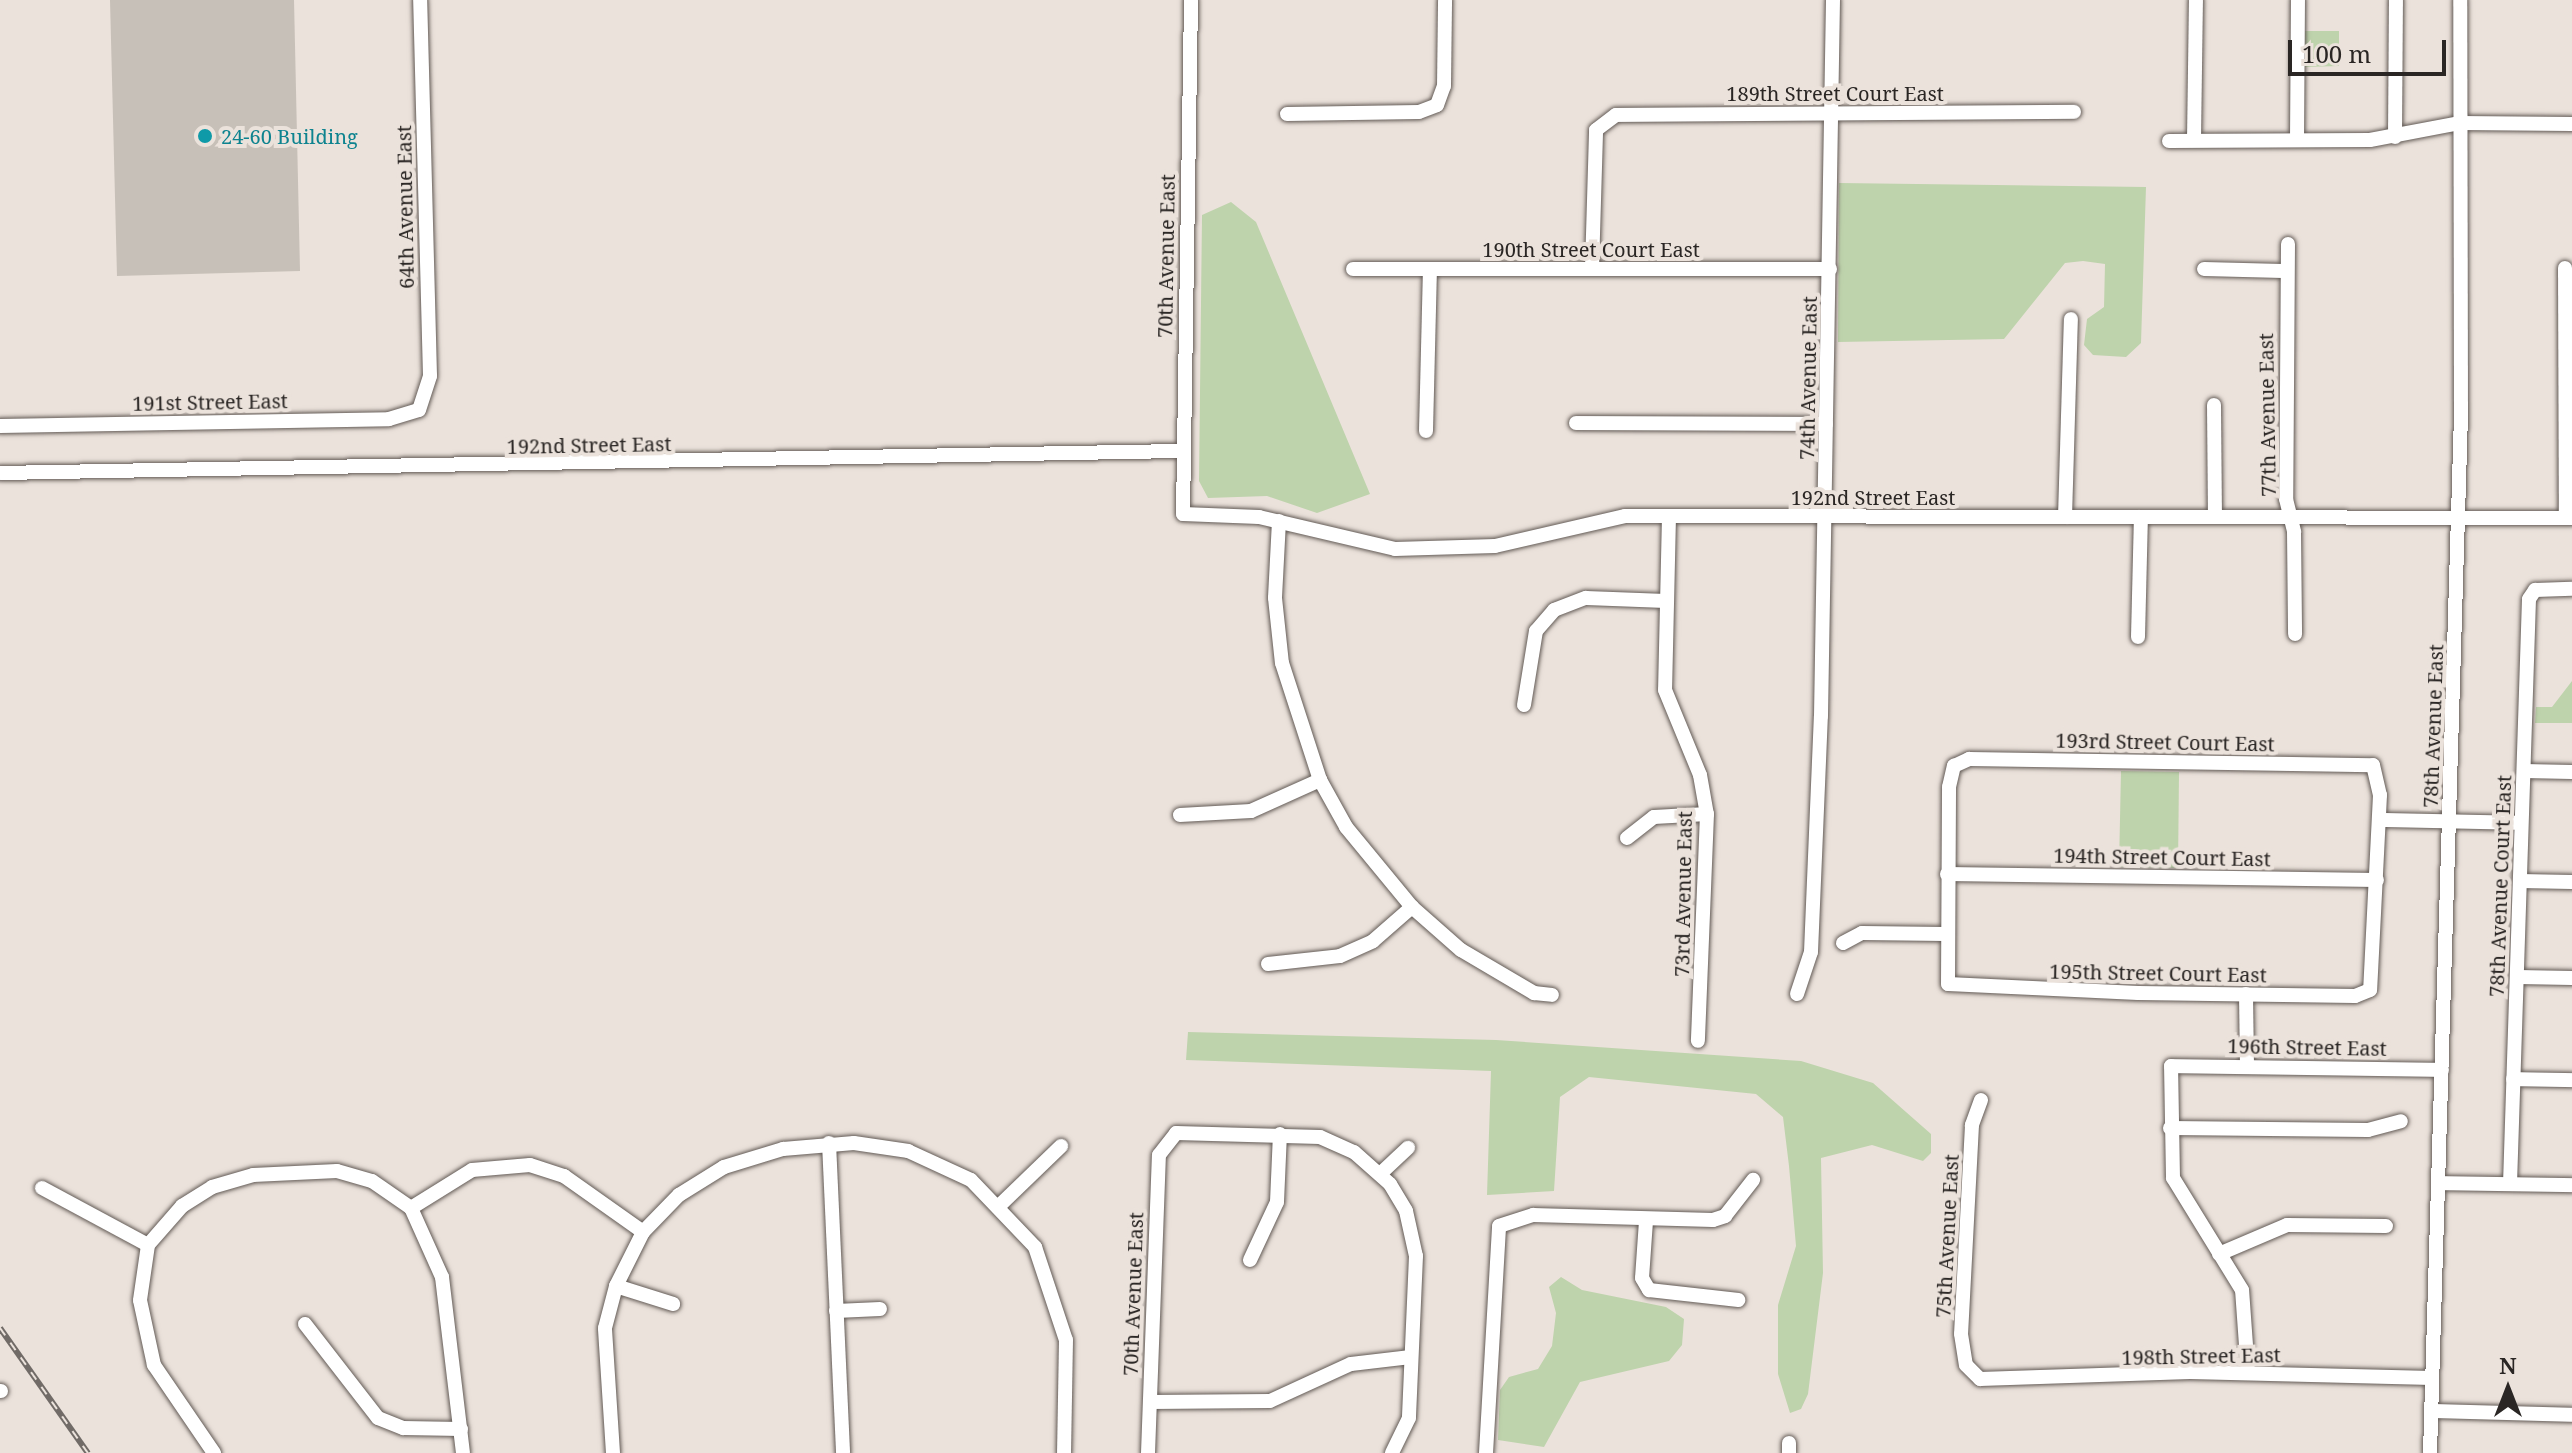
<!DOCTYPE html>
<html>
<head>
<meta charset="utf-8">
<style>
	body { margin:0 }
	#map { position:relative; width:2572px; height:1453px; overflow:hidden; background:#ebe2db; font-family:"Noto Serif",serif }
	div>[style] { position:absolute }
	.green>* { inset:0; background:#bed3ac }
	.building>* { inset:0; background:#c7c0b8 }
	.roads { filter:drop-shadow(0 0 2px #625a55) drop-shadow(0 0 2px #625a55) }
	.minor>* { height:14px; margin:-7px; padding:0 7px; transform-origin:7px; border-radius:7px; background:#fff }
	.rail>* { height:6px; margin-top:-3px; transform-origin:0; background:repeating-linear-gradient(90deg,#ebe2db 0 9px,#716b67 0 18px); box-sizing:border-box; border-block:2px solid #716b67 }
	.dots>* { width:22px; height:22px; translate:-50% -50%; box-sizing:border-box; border:4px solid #ebe2db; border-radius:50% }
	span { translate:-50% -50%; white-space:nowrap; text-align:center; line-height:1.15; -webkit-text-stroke:8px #ebe2db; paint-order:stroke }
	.street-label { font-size:20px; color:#2a2624 }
	.culture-label { font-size:20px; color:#0d838f }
	.left { translate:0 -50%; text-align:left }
	.north { position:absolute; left:2468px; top:1349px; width:80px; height:80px; -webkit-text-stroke:6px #ebe2db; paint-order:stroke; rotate:0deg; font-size:22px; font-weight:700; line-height:32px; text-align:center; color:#2a2624 }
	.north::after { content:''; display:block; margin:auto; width:28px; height:36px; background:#2a2624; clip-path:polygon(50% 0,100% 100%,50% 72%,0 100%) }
	.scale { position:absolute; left:2288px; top:40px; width:158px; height:36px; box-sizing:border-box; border:4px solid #2a2624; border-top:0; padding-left:10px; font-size:24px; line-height:28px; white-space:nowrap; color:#2a2624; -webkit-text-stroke:6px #ebe2db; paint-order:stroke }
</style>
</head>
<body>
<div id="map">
	<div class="green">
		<i style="clip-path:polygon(2305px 31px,2339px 31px,2339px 66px,2305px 67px)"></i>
		<i style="clip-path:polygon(1839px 183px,2146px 187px,2141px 343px,2126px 357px,2093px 355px,2084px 345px,2087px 319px,2104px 307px,2105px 264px,2083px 261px,2065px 263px,2004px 339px,1838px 342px)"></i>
		<i style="clip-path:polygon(1231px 202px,1256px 222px,1370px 494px,1317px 513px,1267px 496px,1208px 498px,1199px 481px,1202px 215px)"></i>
		<i style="clip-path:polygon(2572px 681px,2572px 723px,2535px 723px,2536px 707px,2552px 707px)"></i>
		<i style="clip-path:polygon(2121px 771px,2179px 772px,2178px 868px,2119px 867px)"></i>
		<i style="clip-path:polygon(1188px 1032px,1496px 1040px,1801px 1061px,1873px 1083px,1931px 1134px,1931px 1153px,1923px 1161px,1872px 1145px,1821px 1158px,1823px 1273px,1808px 1394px,1801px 1409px,1790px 1413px,1778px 1374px,1778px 1305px,1796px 1246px,1789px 1166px,1783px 1117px,1756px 1094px,1589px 1077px,1560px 1097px,1554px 1191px,1487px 1195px,1491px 1071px,1186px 1060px)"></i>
		<i style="clip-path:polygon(1561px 1277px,1582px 1290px,1666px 1307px,1684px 1319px,1682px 1345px,1669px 1361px,1580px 1382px,1544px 1447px,1498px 1440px,1500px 1390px,1509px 1377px,1538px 1369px,1552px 1346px,1556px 1313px,1549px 1287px)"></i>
	</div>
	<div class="building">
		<i style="clip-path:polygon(110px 0,294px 0,300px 271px,117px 276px)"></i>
	</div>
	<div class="roads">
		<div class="minor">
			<i style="left:1191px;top:0;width:514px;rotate:90.89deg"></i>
			<i style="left:1183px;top:514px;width:76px;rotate:2.3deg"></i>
			<i style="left:1259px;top:517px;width:140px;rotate:13.2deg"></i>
			<i style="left:1395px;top:549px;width:100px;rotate:-1.7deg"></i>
			<i style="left:1495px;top:546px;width:133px;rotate:-13deg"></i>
			<i style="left:1625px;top:516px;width:947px;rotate:0.12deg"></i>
			<i style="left:1287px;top:114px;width:132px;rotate:-0.9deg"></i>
			<i style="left:1419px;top:112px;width:19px;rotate:-21deg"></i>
			<i style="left:1437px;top:105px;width:20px;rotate:-70deg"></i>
			<i style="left:1444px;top:86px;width:86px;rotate:-89.3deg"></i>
			<i style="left:2395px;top:137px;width:137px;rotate:-89.6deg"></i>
			<i style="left:2194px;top:140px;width:140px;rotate:-89.2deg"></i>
			<i style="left:2297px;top:140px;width:140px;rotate:-89.6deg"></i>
			<i style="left:2169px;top:141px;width:201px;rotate:-0.3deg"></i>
			<i style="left:2370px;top:140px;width:92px;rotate:-10.7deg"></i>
			<i style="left:2460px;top:123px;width:112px;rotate:0.5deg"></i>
			<i style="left:2288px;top:244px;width:255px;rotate:90.4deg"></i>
			<i style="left:2286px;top:499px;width:34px;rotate:76deg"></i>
			<i style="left:2294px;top:532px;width:102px;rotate:89.4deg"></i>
			<i style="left:1592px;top:268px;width:138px;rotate:-88.3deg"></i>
			<i style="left:1596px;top:130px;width:25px;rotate:-37deg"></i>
			<i style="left:1616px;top:115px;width:458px;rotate:-0.4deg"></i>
			<i style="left:2565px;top:268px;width:250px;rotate:89.8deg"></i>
			<i style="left:1353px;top:269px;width:477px"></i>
			<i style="left:2204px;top:269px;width:79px;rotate:1.5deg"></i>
			<i style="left:2214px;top:405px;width:112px;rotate:89.5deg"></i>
			<i style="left:1576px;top:423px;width:250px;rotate:0.2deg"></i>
			<i style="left:0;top:426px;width:389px;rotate:-1deg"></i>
			<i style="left:389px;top:419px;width:31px;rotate:-17deg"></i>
			<i style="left:419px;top:410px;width:36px;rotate:-72deg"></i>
			<i style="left:430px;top:376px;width:376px;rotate:-91.5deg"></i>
			<i style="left:1426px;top:431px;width:162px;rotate:-88.6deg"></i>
			<i style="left:0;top:473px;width:1180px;rotate:-1.07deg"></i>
			<i style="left:1669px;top:516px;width:174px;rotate:91.3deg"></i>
			<i style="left:1665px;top:690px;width:92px;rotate:67.6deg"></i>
			<i style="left:1700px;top:775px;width:40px;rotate:80deg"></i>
			<i style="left:1707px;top:814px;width:227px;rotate:92.3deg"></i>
			<i style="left:2065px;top:517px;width:198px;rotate:-88.3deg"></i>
			<i style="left:1279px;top:521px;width:77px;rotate:93deg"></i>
			<i style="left:1275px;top:598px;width:65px;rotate:83.9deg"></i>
			<i style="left:1282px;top:663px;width:123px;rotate:72deg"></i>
			<i style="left:1320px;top:780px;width:54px;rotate:61deg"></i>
			<i style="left:1346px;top:827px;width:104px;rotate:50.5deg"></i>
			<i style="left:1412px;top:907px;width:65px;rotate:41.3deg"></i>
			<i style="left:1461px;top:950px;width:85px;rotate:30.5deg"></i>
			<i style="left:1534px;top:993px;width:18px;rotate:6deg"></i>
			<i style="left:2138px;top:637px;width:120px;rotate:-88.6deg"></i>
			<i style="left:1524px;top:705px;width:75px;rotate:-80.8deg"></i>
			<i style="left:1536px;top:631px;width:28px;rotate:-49deg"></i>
			<i style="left:1554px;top:610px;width:34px;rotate:-21deg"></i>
			<i style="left:1586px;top:598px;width:80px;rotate:2.1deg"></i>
			<i style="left:1969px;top:759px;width:404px;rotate:0.9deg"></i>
			<i style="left:2373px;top:765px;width:31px;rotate:77deg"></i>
			<i style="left:2380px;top:795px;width:195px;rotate:92.9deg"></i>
			<i style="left:2370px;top:990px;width:16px;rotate:158deg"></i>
			<i style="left:2355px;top:996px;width:217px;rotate:-179.2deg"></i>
			<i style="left:2138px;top:993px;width:190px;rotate:-177.3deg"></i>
			<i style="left:1948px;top:984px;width:197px;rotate:-89.7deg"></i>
			<i style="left:1949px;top:787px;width:22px;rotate:-77deg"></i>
			<i style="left:1954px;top:766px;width:17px;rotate:-25deg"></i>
			<i style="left:2524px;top:771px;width:48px;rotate:1.2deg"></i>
			<i style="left:1180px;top:815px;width:71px;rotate:-3.2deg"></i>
			<i style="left:1251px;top:811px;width:76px;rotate:-24.2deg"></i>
			<i style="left:2380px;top:820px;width:141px;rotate:1.2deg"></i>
			<i style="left:1627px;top:838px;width:34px;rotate:-38deg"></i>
			<i style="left:1654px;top:817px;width:53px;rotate:-3.2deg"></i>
			<i style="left:1947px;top:874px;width:430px;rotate:0.8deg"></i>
			<i style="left:2520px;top:881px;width:52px;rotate:1.1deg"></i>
			<i style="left:1843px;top:943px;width:21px;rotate:-28deg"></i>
			<i style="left:1862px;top:933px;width:83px;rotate:0.7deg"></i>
			<i style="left:1268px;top:964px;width:72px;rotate:-6.3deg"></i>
			<i style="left:1340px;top:956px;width:36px;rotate:-24deg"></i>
			<i style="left:1373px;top:941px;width:52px;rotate:-41.1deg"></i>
			<i style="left:2518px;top:977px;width:54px;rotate:1.1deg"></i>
			<i style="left:1797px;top:994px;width:44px;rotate:-71.6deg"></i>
			<i style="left:1811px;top:952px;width:236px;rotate:-87.6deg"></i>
			<i style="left:1821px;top:716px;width:716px;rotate:-89.04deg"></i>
			<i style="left:2246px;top:994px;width:72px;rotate:89.2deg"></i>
			<i style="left:2513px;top:1079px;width:59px;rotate:1deg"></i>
			<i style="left:1981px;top:1100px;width:27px;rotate:110deg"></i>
			<i style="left:1972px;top:1125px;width:209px;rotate:93deg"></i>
			<i style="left:1961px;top:1334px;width:31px;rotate:81deg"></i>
			<i style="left:1966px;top:1365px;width:20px;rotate:45deg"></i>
			<i style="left:1980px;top:1379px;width:210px;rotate:-1.9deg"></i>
			<i style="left:2190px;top:1372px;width:242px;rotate:1.4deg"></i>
			<i style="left:2170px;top:1128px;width:198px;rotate:0.6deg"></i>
			<i style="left:2368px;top:1130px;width:34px;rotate:-15deg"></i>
			<i style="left:829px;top:1143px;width:310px;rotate:87.4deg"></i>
			<i style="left:1381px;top:1173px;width:37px;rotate:-43deg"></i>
			<i style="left:2439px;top:1183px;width:133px;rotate:0.9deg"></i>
			<i style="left:2510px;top:1184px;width:585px;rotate:-88.14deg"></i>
			<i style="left:2529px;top:599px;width:11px;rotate:-56deg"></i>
			<i style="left:2535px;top:590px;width:37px;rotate:-2deg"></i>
			<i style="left:42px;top:1188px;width:120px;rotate:28.3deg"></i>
			<i style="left:1000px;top:1205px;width:85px;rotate:-44deg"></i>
			<i style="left:411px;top:1208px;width:76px;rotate:65.8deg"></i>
			<i style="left:442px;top:1277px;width:177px;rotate:83.2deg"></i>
			<i style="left:1646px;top:1221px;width:57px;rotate:94deg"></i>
			<i style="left:1642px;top:1278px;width:14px;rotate:60deg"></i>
			<i style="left:1649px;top:1290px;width:90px;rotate:6.4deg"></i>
			<i style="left:2219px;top:1254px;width:74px;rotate:-23.1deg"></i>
			<i style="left:2287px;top:1225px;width:99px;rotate:0.6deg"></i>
			<i style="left:1250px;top:1260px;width:64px;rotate:-65deg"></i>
			<i style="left:1277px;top:1202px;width:68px;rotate:-87.5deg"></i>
			<i style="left:616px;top:1286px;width:60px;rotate:17.5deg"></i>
			<i style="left:836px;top:1311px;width:44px;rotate:-2.6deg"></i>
			<i style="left:305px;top:1324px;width:119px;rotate:52.2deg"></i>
			<i style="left:378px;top:1418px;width:27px;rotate:22deg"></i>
			<i style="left:403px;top:1428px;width:58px;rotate:1deg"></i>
			<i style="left:2248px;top:1373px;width:83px;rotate:-94.1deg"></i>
			<i style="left:2242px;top:1290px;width:132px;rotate:-121.6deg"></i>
			<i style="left:2173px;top:1178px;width:112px;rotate:-91deg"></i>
			<i style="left:2171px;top:1066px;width:271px;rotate:0.8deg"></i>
			<i style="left:0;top:1391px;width:1px"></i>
			<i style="left:1150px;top:1402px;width:120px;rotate:-0.5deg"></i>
			<i style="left:1270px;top:1401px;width:89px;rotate:-24.6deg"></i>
			<i style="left:1351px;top:1364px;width:60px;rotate:-6.7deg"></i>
			<i style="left:2432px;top:1411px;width:140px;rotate:1.6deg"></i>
			<i style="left:214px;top:1453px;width:107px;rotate:-124.3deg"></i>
			<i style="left:154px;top:1365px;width:66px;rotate:-102.2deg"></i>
			<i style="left:140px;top:1300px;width:56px;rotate:-81.7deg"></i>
			<i style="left:148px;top:1245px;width:52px;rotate:-48.9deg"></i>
			<i style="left:182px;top:1206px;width:36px;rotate:-32deg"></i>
			<i style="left:212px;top:1187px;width:43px;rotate:-16.3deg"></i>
			<i style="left:253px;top:1175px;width:84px;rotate:-2.7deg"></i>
			<i style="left:337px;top:1171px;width:36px;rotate:16deg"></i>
			<i style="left:372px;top:1181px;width:47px;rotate:34.7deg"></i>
			<i style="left:411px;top:1208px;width:72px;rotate:-31.9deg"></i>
			<i style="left:472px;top:1170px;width:58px;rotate:-4.9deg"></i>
			<i style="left:530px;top:1165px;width:36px;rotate:18deg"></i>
			<i style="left:564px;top:1176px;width:97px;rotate:35.3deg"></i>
			<i style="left:613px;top:1453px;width:125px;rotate:-93.7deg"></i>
			<i style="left:605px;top:1328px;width:43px;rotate:-75.3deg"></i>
			<i style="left:616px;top:1286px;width:60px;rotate:-63.4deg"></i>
			<i style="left:643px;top:1232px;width:52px;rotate:-45.8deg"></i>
			<i style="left:679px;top:1195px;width:53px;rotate:-31.9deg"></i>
			<i style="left:724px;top:1167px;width:62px;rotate:-17deg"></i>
			<i style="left:783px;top:1149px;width:71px;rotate:-4.8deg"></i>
			<i style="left:854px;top:1143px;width:55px;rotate:8.4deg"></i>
			<i style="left:908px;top:1151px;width:69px;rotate:24.7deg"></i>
			<i style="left:971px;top:1180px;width:93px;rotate:46.3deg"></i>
			<i style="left:1035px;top:1247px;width:98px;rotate:71.6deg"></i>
			<i style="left:1066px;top:1340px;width:113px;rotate:91deg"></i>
			<i style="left:1148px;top:1453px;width:298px;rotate:-87.9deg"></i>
			<i style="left:1159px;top:1155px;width:28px;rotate:-52deg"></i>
			<i style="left:1176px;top:1133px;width:144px;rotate:1.6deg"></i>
			<i style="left:1320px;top:1137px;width:37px;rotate:24deg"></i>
			<i style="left:1354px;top:1152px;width:48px;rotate:41.6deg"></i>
			<i style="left:1390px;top:1184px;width:31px;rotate:59deg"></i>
			<i style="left:1406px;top:1211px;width:46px;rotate:77.5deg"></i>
			<i style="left:1416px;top:1256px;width:162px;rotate:92.5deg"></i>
			<i style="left:1409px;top:1418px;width:39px;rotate:116deg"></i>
			<i style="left:1486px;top:1453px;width:227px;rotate:-86.7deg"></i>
			<i style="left:1499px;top:1226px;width:36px;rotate:-18deg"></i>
			<i style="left:1533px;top:1215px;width:180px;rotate:1.6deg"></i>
			<i style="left:1713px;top:1220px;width:13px;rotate:-18deg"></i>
			<i style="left:1725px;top:1216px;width:46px;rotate:-52.1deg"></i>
			<i style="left:1789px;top:1453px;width:10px;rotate:-90deg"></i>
			<i style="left:2430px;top:1453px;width:1037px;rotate:-88.29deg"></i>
			<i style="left:2461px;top:416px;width:416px;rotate:-90.1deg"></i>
		</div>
	</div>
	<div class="rail">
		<i style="left:0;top:1328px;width:153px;rotate:54.9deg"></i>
	</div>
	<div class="dots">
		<i style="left:205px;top:136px;background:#0f9aa8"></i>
	</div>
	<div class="street-label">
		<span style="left:1835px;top:93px">189th Street Court East</span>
		<span style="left:405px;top:207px;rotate:-91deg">64th Avenue East</span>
		<span style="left:1591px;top:249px">190th Street Court East</span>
		<span style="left:1166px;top:256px;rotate:-89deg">70th Avenue East</span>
		<span style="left:1808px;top:378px;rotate:-89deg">74th Avenue East</span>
		<span style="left:210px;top:402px;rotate:-1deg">191st Street East</span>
		<span style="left:2267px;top:415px;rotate:-91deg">77th Avenue East</span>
		<span style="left:589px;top:445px;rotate:-1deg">192nd Street East</span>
		<span style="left:1873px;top:497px">192nd Street East</span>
		<span style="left:2433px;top:726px;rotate:-88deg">78th Avenue East</span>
		<span style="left:2165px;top:742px;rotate:1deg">193rd Street Court East</span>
		<span style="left:2162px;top:857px;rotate:1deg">194th Street Court East</span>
		<span style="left:2500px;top:886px;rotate:-88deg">78th Avenue Court East</span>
		<span style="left:1683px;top:894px;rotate:-89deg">73rd Avenue East</span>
		<span style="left:2158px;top:973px;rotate:1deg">195th Street Court East</span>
		<span style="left:2307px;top:1047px;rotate:1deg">196th Street East</span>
		<span style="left:1947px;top:1236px;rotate:-87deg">75th Avenue East</span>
		<span style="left:1133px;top:1294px;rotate:-88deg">70th Avenue East</span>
		<span style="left:2201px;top:1356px;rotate:-1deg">198th Street East</span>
	</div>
	<div class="culture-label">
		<span class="left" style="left:221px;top:136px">24-60 Building</span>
	</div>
	<div class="north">N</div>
	<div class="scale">100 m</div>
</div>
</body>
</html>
